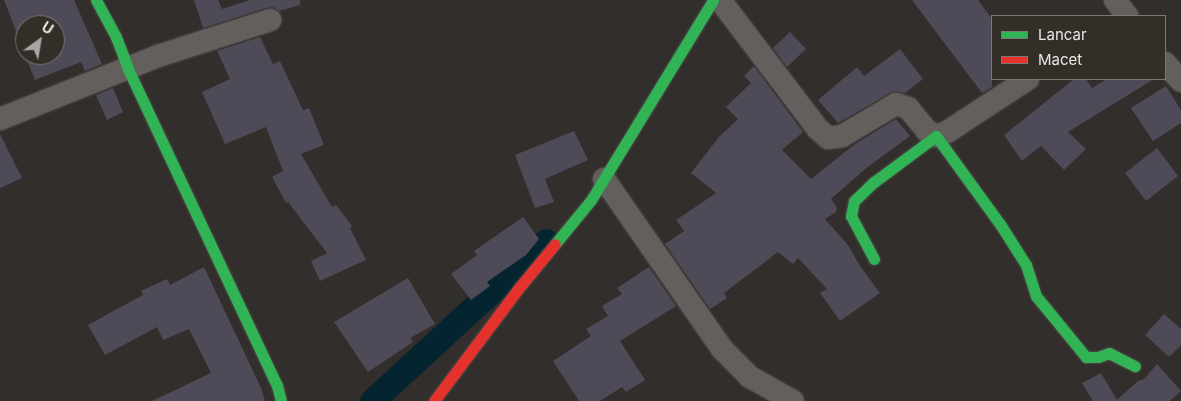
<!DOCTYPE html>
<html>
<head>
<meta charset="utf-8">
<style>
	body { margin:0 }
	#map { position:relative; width:1181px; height:401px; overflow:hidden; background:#312e2b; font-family:Inter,sans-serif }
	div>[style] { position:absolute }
	.canal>* { height:25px; margin:-12.5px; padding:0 12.5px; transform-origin:12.5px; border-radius:12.5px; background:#042430 }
	.building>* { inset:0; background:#4f4a58 }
	.roads { filter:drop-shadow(0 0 1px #4f4d4a) drop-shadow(0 0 1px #4f4d4a) }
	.street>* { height:22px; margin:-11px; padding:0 11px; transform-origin:11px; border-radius:11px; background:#635f5d }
	.fast>* { height:11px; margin:-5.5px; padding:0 5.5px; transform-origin:5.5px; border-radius:5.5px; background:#30b455 }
	.jam>* { height:11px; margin:-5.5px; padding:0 5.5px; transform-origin:5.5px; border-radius:5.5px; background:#e5322d }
	span { translate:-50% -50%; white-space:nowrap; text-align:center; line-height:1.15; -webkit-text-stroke:4px #342e28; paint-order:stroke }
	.legend { position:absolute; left:991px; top:15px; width:175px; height:65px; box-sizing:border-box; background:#342e28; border:1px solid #7e7873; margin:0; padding:6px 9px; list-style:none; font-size:15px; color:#ece7e4 }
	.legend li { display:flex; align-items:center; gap:10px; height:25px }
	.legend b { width:25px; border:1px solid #7e7873 }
	.north { position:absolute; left:15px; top:15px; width:50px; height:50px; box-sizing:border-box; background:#342e28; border:1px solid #7e7873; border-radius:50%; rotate:32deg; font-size:14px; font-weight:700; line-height:20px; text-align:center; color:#ece7e4 }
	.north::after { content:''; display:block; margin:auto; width:18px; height:22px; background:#aba6a3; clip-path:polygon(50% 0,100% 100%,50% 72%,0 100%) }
</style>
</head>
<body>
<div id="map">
	<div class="canal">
		<i style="left:372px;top:401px;width:236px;rotate:-42.6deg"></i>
	</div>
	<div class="building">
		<i style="clip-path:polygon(4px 0,74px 0,102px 64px,85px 71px,81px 62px,35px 80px,25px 55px,55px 55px,55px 25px,25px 25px,25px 54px)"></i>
		<i style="clip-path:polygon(194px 0,218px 0,222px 9px,250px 0,300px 0,300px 5px,279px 11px,273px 7px,266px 8px,203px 28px)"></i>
		<i style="clip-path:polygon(912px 0,978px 0,992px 19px,992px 87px,982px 93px)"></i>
		<i style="clip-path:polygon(790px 32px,806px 49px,787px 67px,773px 48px)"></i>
		<i style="clip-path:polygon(260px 37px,273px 64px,280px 61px,303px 110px,309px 108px,324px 145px,301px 154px,332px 207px,336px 205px,352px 226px,350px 228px,366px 260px,320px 281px,311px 261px,327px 253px,288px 202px,286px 203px,272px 177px,283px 171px,266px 127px,225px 144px,202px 92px,230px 79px,217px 51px)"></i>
		<i style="clip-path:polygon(900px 49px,923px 79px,905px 93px,895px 91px,890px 93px,838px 123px,818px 100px,857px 67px,864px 76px)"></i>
		<i style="clip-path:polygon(754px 66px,803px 132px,782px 150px,811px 179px,855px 144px,896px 119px,910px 136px,865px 169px,831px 199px,837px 208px,836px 212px,825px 219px,848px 245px,860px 266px,880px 293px,840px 321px,820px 293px,827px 289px,798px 258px,793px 264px,778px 252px,724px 293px,727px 298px,710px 309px,665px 244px,684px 231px,676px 220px,716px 193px,691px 173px,719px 137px,738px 119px,726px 107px,751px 83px,744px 76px)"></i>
		<i style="clip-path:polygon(1074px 79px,1086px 79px,1092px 88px,1107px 79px,1154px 79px,1068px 132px,1086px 149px,1064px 170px,1041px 146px,1022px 161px,1004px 135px)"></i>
		<i style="clip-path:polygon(1166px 86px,1181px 110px,1181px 123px,1153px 141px,1131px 108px)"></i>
		<i style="clip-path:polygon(113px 88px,123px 112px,107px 120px,96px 95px)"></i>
		<i style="clip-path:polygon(574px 131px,588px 160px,545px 179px,554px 202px,535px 208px,515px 155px)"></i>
		<i style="clip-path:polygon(0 134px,22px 178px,0 188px)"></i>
		<i style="clip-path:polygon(1157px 148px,1178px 176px,1146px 201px,1125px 173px)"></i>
		<i style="clip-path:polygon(523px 217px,539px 239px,526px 255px,487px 282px,490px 286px,471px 300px,451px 274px,477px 255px,474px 251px)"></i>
		<i style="clip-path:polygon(204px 267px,262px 390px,265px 401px,152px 401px,211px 373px,189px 329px,163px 340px,157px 327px,105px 355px,88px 325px,143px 295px,141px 291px,167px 279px,170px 285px)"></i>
		<i style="clip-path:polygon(649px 267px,676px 306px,620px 341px,645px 380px,626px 392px,622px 387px,600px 401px,579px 401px,553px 361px,591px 336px,586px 329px,608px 316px,602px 306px,622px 294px,617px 288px)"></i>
		<i style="clip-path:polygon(408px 278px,435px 324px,410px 338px,413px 342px,368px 372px,334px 322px)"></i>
		<i style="clip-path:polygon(1164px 314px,1181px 329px,1181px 345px,1169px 357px,1145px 335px)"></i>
		<i style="clip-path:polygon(1157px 364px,1181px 391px,1170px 401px,1093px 401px,1082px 383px,1101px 373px,1117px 400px,1138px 381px,1144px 379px)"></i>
	</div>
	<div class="roads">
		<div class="street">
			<i style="left:720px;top:0;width:161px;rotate:52.8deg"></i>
			<i style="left:817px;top:128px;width:15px;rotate:42deg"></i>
			<i style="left:828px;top:138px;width:14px;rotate:-8deg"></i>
			<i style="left:842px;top:136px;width:63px;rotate:-30.7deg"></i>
			<i style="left:896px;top:104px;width:13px;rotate:18deg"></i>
			<i style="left:908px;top:108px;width:30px;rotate:50deg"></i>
			<i style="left:927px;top:131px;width:10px;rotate:29deg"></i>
			<i style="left:936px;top:136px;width:12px;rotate:-20deg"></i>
			<i style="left:947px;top:132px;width:97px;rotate:-33.2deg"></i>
			<i style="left:1115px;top:0;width:20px;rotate:53deg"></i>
			<i style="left:1165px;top:63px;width:24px;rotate:48deg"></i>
			<i style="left:0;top:119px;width:170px;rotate:-21.7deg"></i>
			<i style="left:158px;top:56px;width:118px;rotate:-17.8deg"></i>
			<i style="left:604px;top:179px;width:207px;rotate:55.2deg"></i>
			<i style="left:722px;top:349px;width:40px;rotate:45deg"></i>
			<i style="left:750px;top:377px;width:49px;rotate:29.2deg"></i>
		</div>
		<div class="fast">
			<i style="left:96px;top:0;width:42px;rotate:61.6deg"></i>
			<i style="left:116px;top:37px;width:34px;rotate:69deg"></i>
			<i style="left:128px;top:69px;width:349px;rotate:64.8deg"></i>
			<i style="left:277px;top:385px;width:16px;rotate:76deg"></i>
			<i style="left:555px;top:244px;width:57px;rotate:-50.7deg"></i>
			<i style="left:591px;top:200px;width:234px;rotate:-58.6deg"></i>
			<i style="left:874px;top:259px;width:49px;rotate:-118.1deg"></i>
			<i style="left:851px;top:216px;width:15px;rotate:-79deg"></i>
			<i style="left:854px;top:201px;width:28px;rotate:-44deg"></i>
			<i style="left:874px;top:182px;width:77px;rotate:-36.6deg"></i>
			<i style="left:936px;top:136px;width:109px;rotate:54deg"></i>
			<i style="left:1000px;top:224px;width:49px;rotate:57.6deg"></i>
			<i style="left:1026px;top:265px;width:33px;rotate:72deg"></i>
			<i style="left:1036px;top:296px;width:79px;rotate:50.7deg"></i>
			<i style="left:1086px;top:357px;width:12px"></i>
			<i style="left:1098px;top:357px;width:12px;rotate:-20deg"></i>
			<i style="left:1109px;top:353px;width:29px;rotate:27deg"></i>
		</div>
		<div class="jam">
			<i style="left:434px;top:401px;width:140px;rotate:-53.1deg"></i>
			<i style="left:518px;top:289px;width:58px;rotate:-50.6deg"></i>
		</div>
	</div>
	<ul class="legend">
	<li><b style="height:6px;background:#30b455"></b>Lancar</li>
	<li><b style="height:6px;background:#e5322d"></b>Macet</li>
	</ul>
	<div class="north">U</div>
</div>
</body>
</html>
